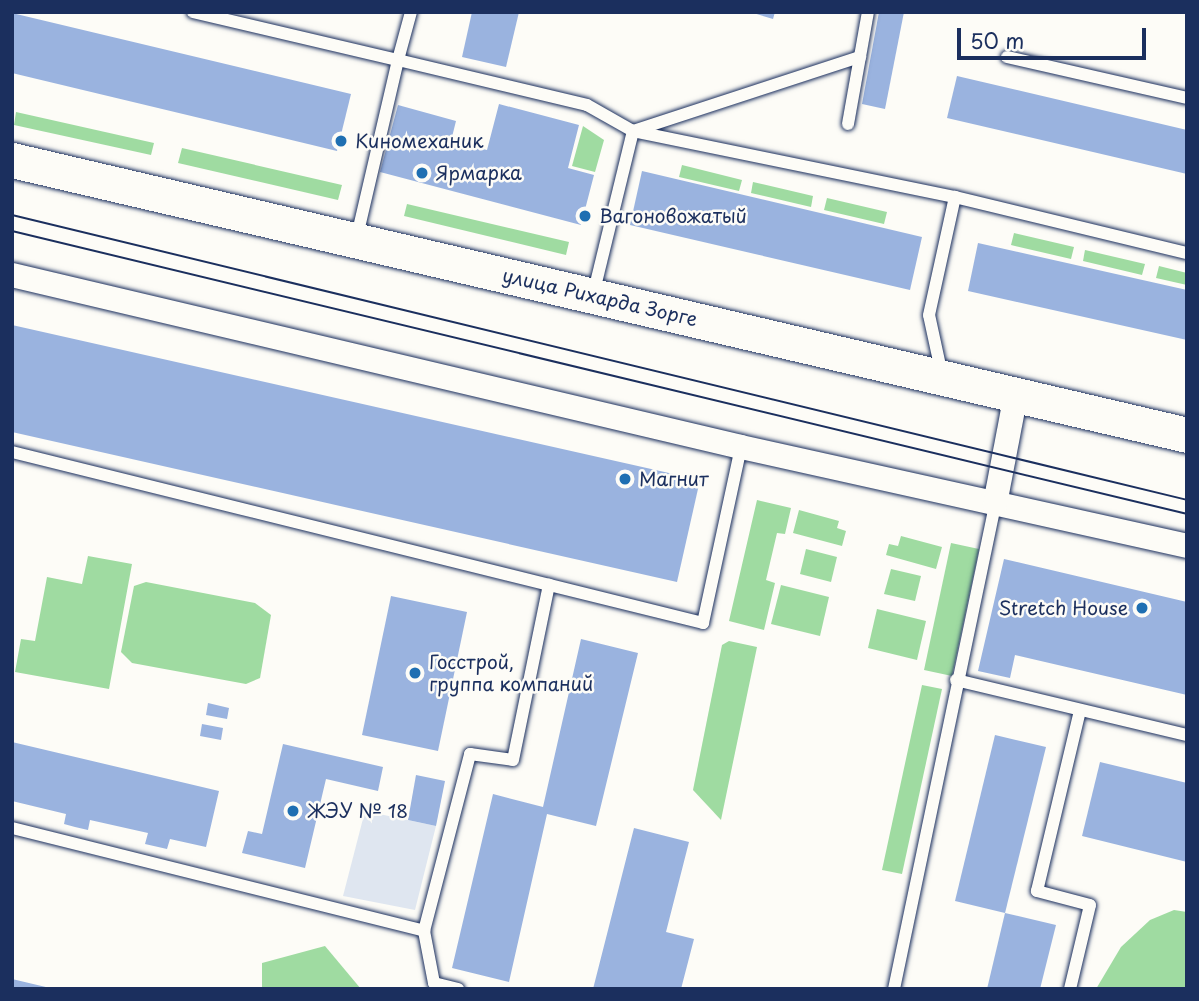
<!DOCTYPE html>
<html>
<head>
<meta charset="utf-8">
<style>
	body { margin:0 }
	#map { position:relative; width:1199px; height:1001px; overflow:hidden; background:#fdfcf7; font-family:"Playpen Sans",sans-serif }
	div>[style] { position:absolute }
	.built>* { inset:0; background:#dfe6f0 }
	.green>* { inset:0; background:#9fdba1 }
	.building>* { inset:0; background:#9ab3df }
	.roads { filter:drop-shadow(0 0 2px #1b2f5e) drop-shadow(0 0 2px #1b2f5e) }
	.lane>* { height:12px; margin:-6px; padding:0 6px; transform-origin:6px; border-radius:6px; background:#fdfcf7 }
	.street>* { height:24px; margin:-12px; padding:0 12px; transform-origin:12px; border-radius:12px; background:#fdfcf7 }
	.secondary>* { height:35px; margin:-17.5px; padding:0 17.5px; transform-origin:17.5px; border-radius:17.5px; background:#fdfcf7 }
	.tram>* { height:2px; margin:-1px; padding:0 1px; transform-origin:1px; border-radius:1px; background:#1b2f5e }
	.dots>* { width:19px; height:19px; translate:-50% -50%; box-sizing:border-box; border:4px solid #fdfcf7; border-radius:50% }
	span { translate:-50% -50%; white-space:nowrap; text-align:center; line-height:1.15; -webkit-text-stroke:5px #fdfcf7; paint-order:stroke }
	.poi-label { font-size:19px; color:#1b2f5e }
	.left { translate:0 -50%; text-align:left }
	.right { translate:-100% -50%; text-align:right }
	.street-label { font-size:19px; color:#1b2f5e }
	.frame { position:absolute; inset:0; border:14px solid #1b2f5e; pointer-events:none }
	.scale { position:absolute; left:957px; top:28px; width:189px; height:32px; box-sizing:border-box; border:4px solid #1b2f5e; border-top:0; padding-left:9px; font-size:21px; line-height:24px; white-space:nowrap; color:#1b2f5e; -webkit-text-stroke:5px #fdfcf7; paint-order:stroke }
</style>
</head>
<body>
<div id="map">
	<div class="built">
		<i style="clip-path:polygon(365px 811px,436px 826px,415px 910px,343px 896px)"></i>
	</div>
	<div class="green">
		<i style="clip-path:polygon(16px 112px,154px 143px,151px 155px,14px 125px)"></i>
		<i style="clip-path:polygon(583px 126px,604px 140px,595px 172px,572px 166px)"></i>
		<i style="clip-path:polygon(182px 148px,342px 185px,338px 200px,178px 163px)"></i>
		<i style="clip-path:polygon(682px 165px,742px 180px,739px 191px,679px 177px)"></i>
		<i style="clip-path:polygon(753px 182px,813px 196px,811px 207px,751px 193px)"></i>
		<i style="clip-path:polygon(827px 198px,887px 212px,884px 224px,824px 210px)"></i>
		<i style="clip-path:polygon(407px 204px,569px 242px,566px 255px,404px 216px)"></i>
		<i style="clip-path:polygon(1014px 233px,1074px 247px,1071px 259px,1011px 245px)"></i>
		<i style="clip-path:polygon(1085px 250px,1145px 264px,1142px 275px,1083px 261px)"></i>
		<i style="clip-path:polygon(1159px 266px,1187px 273px,1187px 285px,1156px 278px)"></i>
		<i style="clip-path:polygon(757px 500px,791px 508px,785px 534px,777px 533px,766px 580px,775px 583px,764px 630px,729px 621px)"></i>
		<i style="clip-path:polygon(799px 510px,839px 521px,837px 528px,846px 531px,842px 546px,793px 533px)"></i>
		<i style="clip-path:polygon(901px 536px,942px 547px,936px 569px,886px 555px,889px 544px,898px 546px)"></i>
		<i style="clip-path:polygon(951px 543px,979px 549px,952px 676px,924px 670px)"></i>
		<i style="clip-path:polygon(806px 549px,837px 557px,831px 582px,800px 574px)"></i>
		<i style="clip-path:polygon(88px 556px,132px 564px,109px 689px,15px 672px,21px 639px,35px 641px,47px 577px,82px 584px)"></i>
		<i style="clip-path:polygon(891px 569px,921px 576px,915px 601px,884px 594px)"></i>
		<i style="clip-path:polygon(146px 582px,255px 603px,271px 615px,260px 678px,246px 684px,132px 663px,121px 652px,134px 586px)"></i>
		<i style="clip-path:polygon(781px 585px,829px 597px,820px 636px,771px 624px)"></i>
		<i style="clip-path:polygon(877px 609px,926px 621px,917px 660px,868px 648px)"></i>
		<i style="clip-path:polygon(729px 641px,757px 647px,721px 820px,693px 790px,722px 645px)"></i>
		<i style="clip-path:polygon(922px 685px,942px 689px,902px 874px,882px 870px)"></i>
		<i style="clip-path:polygon(1174px 910px,1187px 912px,1187px 989px,1096px 989px,1121px 947px,1150px 920px)"></i>
		<i style="clip-path:polygon(325px 946px,361px 989px,262px 989px,262px 963px)"></i>
	</div>
	<div class="building">
		<i style="clip-path:polygon(472px 12px,519px 12px,506px 67px,462px 57px)"></i>
		<i style="clip-path:polygon(750px 12px,775px 12px,773px 19px)"></i>
		<i style="clip-path:polygon(879px 12px,904px 12px,885px 109px,862px 104px)"></i>
		<i style="clip-path:polygon(12px 13px,351px 94px,337px 151px,12px 73px)"></i>
		<i style="clip-path:polygon(957px 76px,1187px 130px,1187px 174px,947px 118px)"></i>
		<i style="clip-path:polygon(499px 104px,579px 125px,568px 168px,594px 175px,581px 225px,380px 172px,398px 105px,456px 121px,451px 141px,487px 150px)"></i>
		<i style="clip-path:polygon(642px 171px,922px 237px,910px 290px,630px 225px)"></i>
		<i style="clip-path:polygon(978px 243px,1187px 290px,1187px 340px,968px 291px)"></i>
		<i style="clip-path:polygon(12px 325px,700px 480px,677px 582px,12px 432px)"></i>
		<i style="clip-path:polygon(1004px 559px,1187px 602px,1187px 695px,1015px 655px,1010px 678px,978px 671px)"></i>
		<i style="clip-path:polygon(391px 596px,467px 612px,438px 751px,362px 735px)"></i>
		<i style="clip-path:polygon(581px 639px,638px 653px,596px 826px,547px 814px,509px 982px,452px 968px,493px 794px,543px 807px)"></i>
		<i style="clip-path:polygon(208px 703px,229px 708px,227px 719px,206px 715px)"></i>
		<i style="clip-path:polygon(202px 724px,223px 728px,221px 740px,200px 736px)"></i>
		<i style="clip-path:polygon(995px 735px,1046px 747px,1005px 913px,955px 901px)"></i>
		<i style="clip-path:polygon(12px 742px,219px 791px,206px 847px,170px 839px,167px 849px,145px 844px,148px 833px,90px 820px,88px 830px,75px 827px,64px 824px,66px 814px,12px 801px)"></i>
		<i style="clip-path:polygon(283px 744px,383px 767px,378px 791px,326px 779px,305px 868px,242px 853px,248px 831px,262px 834px)"></i>
		<i style="clip-path:polygon(1100px 762px,1187px 783px,1187px 862px,1082px 836px)"></i>
		<i style="clip-path:polygon(416px 775px,445px 781px,436px 826px,408px 820px)"></i>
		<i style="clip-path:polygon(634px 828px,689px 842px,666px 932px,694px 939px,681px 989px,593px 989px)"></i>
		<i style="clip-path:polygon(1005px 913px,1056px 925px,1040px 989px,987px 989px)"></i>
		<i style="clip-path:polygon(12px 979px,50px 988px,50px 989px,12px 989px)"></i>
	</div>
	<div class="roads">
		<div class="lane">
			<i style="left:193px;top:12px;width:211px;rotate:13.2deg"></i>
			<i style="left:398px;top:60px;width:185px;rotate:103.1deg"></i>
			<i style="left:411px;top:12px;width:50px;rotate:105.2deg"></i>
			<i style="left:398px;top:60px;width:194px;rotate:13.4deg"></i>
			<i style="left:587px;top:105px;width:53px;rotate:29.5deg"></i>
			<i style="left:633px;top:131px;width:329px;rotate:11.6deg"></i>
			<i style="left:955px;top:197px;width:239px;rotate:13.6deg"></i>
			<i style="left:1007px;top:57px;width:185px;rotate:12.8deg"></i>
			<i style="left:848px;top:124px;width:114px;rotate:-79.9deg"></i>
			<i style="left:593px;top:295px;width:169px;rotate:-76.3deg"></i>
			<i style="left:633px;top:131px;width:239px;rotate:-18.1deg"></i>
			<i style="left:942px;top:375px;width:61px;rotate:-102.2deg"></i>
			<i style="left:929px;top:315px;width:121px;rotate:-77.6deg"></i>
			<i style="left:12px;top:452px;width:712px;rotate:13.9deg"></i>
			<i style="left:703px;top:623px;width:180px;rotate:-77.8deg"></i>
			<i style="left:956px;top:680px;width:237px;rotate:13.4deg"></i>
			<i style="left:12px;top:828px;width:425px;rotate:14deg"></i>
			<i style="left:424px;top:931px;width:183px;rotate:-75.4deg"></i>
			<i style="left:470px;top:754px;width:43px;rotate:7.9deg"></i>
			<i style="left:513px;top:760px;width:179px;rotate:-78.4deg"></i>
			<i style="left:424px;top:931px;width:53px;rotate:79.1deg"></i>
			<i style="left:434px;top:983px;width:25px;rotate:14deg"></i>
			<i style="left:894px;top:989px;width:495px;rotate:-78.2deg"></i>
			<i style="left:1070px;top:989px;width:86px;rotate:-76.6deg"></i>
			<i style="left:1090px;top:905px;width:55px;rotate:-165.2deg"></i>
			<i style="left:1037px;top:891px;width:186px;rotate:-76.6deg"></i>
		</div>
		<div class="street">
			<i style="left:12px;top:275px;width:749px;rotate:13.28deg"></i>
			<i style="left:741px;top:447px;width:457px;rotate:12.5deg"></i>
			<i style="left:995px;top:504px;width:112px;rotate:-79.2deg"></i>
		</div>
		<div class="secondary">
			<i style="left:12px;top:160px;width:1207px;rotate:13.17deg"></i>
		</div>
	</div>
	<div class="tram">
		<i style="left:12px;top:215px;width:1209px;rotate:13.63deg"></i>
		<i style="left:12px;top:231px;width:1209px;rotate:13.54deg"></i>
	</div>
	<div class="dots">
		<i style="left:341px;top:141px;background:#1f6fb2"></i>
		<i style="left:422px;top:173px;background:#1f6fb2"></i>
		<i style="left:585px;top:216px;background:#1f6fb2"></i>
		<i style="left:625px;top:479px;background:#1f6fb2"></i>
		<i style="left:1142px;top:608px;background:#1f6fb2"></i>
		<i style="left:415px;top:673px;background:#1f6fb2"></i>
		<i style="left:293px;top:811px;background:#1f6fb2"></i>
	</div>
	<div class="poi-label">
		<span class="left" style="left:355px;top:141px">Киномеханик</span>
		<span class="left" style="left:436px;top:173px">Ярмарка</span>
		<span class="left" style="left:599px;top:216px">Вагоновожатый</span>
		<span class="left" style="left:639px;top:479px">Магнит</span>
		<span class="right" style="left:1128px;top:608px">Stretch House</span>
		<span class="left" style="left:429px;top:673px">Госстрой,<br>группа компаний</span>
		<span class="left" style="left:307px;top:811px">ЖЭУ № 18</span>
	</div>
	<div class="street-label">
		<span style="left:600px;top:297px;rotate:13deg">улица Рихарда Зорге</span>
	</div>
	<div class="frame"></div>
	<div class="scale">50 m</div>
</div>
</body>
</html>
